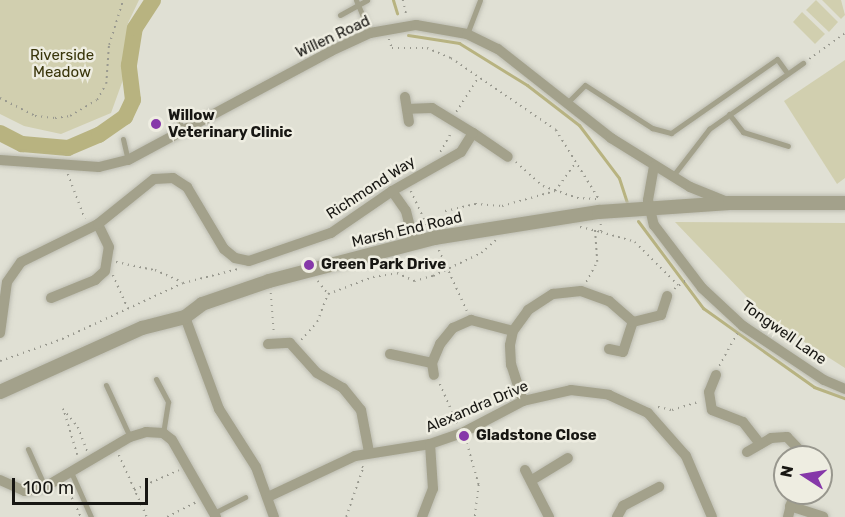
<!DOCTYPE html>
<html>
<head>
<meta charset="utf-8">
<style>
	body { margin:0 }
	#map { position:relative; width:845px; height:517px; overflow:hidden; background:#e0e0d4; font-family:Rubik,sans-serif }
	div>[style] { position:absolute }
	.green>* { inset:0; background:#d1cfaf }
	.stream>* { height:3px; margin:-1.5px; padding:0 1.5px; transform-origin:1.5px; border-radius:1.5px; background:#b8b380 }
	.river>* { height:16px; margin:-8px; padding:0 8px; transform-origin:8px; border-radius:8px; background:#b8b380 }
	.path>* { height:1.5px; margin-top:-0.75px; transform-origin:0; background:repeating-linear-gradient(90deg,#99998f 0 1.5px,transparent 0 6px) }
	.roads { filter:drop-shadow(0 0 2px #bcbcb1) drop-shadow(0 0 2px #bcbcb1) }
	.service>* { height:5px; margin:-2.5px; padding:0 2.5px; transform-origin:2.5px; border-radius:2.5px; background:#a3a18b }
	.minor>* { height:10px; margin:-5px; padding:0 5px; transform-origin:5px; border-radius:5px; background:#a3a18b }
	.tertiary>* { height:14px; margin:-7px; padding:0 7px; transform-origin:7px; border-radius:7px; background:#a3a18b }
	.dots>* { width:16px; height:16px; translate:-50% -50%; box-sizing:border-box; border:3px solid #eeede1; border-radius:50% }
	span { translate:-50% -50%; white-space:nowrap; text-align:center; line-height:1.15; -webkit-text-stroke:5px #eeede1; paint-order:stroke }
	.street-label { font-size:15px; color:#171612 }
	.park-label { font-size:15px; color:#39350a }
	.poi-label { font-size:15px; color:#171612; font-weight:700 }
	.left { translate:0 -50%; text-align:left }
	.north { position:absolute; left:773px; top:445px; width:60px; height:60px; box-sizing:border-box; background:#eeede1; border:2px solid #98978e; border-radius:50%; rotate:282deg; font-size:16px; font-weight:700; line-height:24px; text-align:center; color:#171612 }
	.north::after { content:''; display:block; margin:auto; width:21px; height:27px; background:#8638a9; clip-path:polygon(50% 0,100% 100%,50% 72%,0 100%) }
	.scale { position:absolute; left:12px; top:478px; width:136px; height:27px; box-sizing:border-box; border:3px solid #171612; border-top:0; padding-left:8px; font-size:18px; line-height:21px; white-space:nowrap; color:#171612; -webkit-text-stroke:4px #eeede1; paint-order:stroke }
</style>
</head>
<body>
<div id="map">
	<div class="green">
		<i style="clip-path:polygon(0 0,139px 0,128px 23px,124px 77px,111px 113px,61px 134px,24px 126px,0 114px)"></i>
		<i style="clip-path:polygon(816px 0,838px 22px,829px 32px,806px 10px)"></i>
		<i style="clip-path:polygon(822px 0,841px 0,845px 15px,841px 19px)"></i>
		<i style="clip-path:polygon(802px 12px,825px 34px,815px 44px,793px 22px)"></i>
		<i style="clip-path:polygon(845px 60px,845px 178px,837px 184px,784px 101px)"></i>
		<i style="clip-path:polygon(675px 222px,845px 223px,845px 368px,767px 318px)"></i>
	</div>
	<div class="stream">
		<i style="left:393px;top:0;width:14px;rotate:73deg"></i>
		<i style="left:408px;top:35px;width:52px;rotate:8.9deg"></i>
		<i style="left:459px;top:43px;width:80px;rotate:31.7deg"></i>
		<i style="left:527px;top:85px;width:66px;rotate:37.6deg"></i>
		<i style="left:579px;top:125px;width:66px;rotate:53deg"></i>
		<i style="left:619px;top:178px;width:25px;rotate:72deg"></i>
		<i style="left:638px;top:221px;width:109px;rotate:53.2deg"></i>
		<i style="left:703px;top:308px;width:136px;rotate:35.4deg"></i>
		<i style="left:814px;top:387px;width:33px;rotate:20deg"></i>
	</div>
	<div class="river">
		<i style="left:0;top:133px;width:25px;rotate:27deg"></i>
		<i style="left:22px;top:144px;width:46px;rotate:5deg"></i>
		<i style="left:68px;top:148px;width:34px;rotate:-23deg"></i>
		<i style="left:99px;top:135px;width:32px;rotate:-35deg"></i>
		<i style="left:125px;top:117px;width:19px;rotate:-65deg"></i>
		<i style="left:133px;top:100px;width:35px;rotate:-97deg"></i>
		<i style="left:129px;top:65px;width:37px;rotate:-81deg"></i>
		<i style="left:135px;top:28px;width:33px;rotate:-57deg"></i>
	</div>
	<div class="path">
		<i style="left:403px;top:0;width:17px;rotate:77deg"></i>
		<i style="left:389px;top:39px;width:9px;rotate:72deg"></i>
		<i style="left:392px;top:48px;width:35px"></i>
		<i style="left:427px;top:48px;width:26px;rotate:23deg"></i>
		<i style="left:451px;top:58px;width:127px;rotate:34.4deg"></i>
		<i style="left:556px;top:130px;width:81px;rotate:58.1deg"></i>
		<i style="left:809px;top:59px;width:44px;rotate:-35.8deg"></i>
		<i style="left:0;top:98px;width:39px;rotate:27deg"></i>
		<i style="left:35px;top:116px;width:20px;rotate:6deg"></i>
		<i style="left:55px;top:118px;width:15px;rotate:-8deg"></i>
		<i style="left:70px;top:116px;width:31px;rotate:-31deg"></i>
		<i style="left:97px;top:100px;width:18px;rotate:-61deg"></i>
		<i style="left:106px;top:84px;width:39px;rotate:-86deg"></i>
		<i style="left:109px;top:45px;width:47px;rotate:-72.7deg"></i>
		<i style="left:456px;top:112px;width:40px;rotate:-57.1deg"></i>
		<i style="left:440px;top:152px;width:22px;rotate:-60deg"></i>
		<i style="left:516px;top:162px;width:36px;rotate:42deg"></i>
		<i style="left:543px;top:186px;width:36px;rotate:19deg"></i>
		<i style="left:577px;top:198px;width:22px;rotate:3deg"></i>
		<i style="left:68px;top:174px;width:48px;rotate:69.3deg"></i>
		<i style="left:411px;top:191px;width:40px;rotate:65deg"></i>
		<i style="left:445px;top:211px;width:31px;rotate:-13deg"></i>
		<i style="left:475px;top:204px;width:27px;rotate:4deg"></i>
		<i style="left:502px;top:206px;width:55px;rotate:-15.8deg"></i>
		<i style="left:555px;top:191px;width:36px;rotate:-54deg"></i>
		<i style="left:601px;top:224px;width:8px;rotate:90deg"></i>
		<i style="left:601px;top:232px;width:35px;rotate:16deg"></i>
		<i style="left:635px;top:242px;width:61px;rotate:45deg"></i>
		<i style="left:580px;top:227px;width:22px;rotate:13deg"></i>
		<i style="left:439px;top:250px;width:67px;rotate:65.3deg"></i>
		<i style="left:116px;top:262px;width:40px;rotate:12deg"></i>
		<i style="left:155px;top:270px;width:30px;rotate:24deg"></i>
		<i style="left:113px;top:275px;width:36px;rotate:66deg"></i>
		<i style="left:318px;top:281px;width:16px;rotate:52deg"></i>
		<i style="left:586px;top:282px;width:23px;rotate:-61deg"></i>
		<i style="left:597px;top:262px;width:32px;rotate:-94deg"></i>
		<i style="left:674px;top:289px;width:14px;rotate:-36deg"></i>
		<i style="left:271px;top:293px;width:40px;rotate:85.7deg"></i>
		<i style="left:301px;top:340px;width:24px;rotate:-48deg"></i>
		<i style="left:317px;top:322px;width:30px;rotate:-69deg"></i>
		<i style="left:328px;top:294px;width:48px;rotate:-20.7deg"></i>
		<i style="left:373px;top:277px;width:24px;rotate:-9deg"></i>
		<i style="left:397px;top:273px;width:19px;rotate:25deg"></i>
		<i style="left:414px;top:281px;width:20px;rotate:-15deg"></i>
		<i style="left:433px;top:276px;width:53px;rotate:-25.6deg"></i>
		<i style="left:481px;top:253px;width:20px;rotate:-41deg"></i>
		<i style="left:0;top:361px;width:66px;rotate:-19.5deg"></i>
		<i style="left:62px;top:339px;width:133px;rotate:-24.8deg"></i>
		<i style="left:183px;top:283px;width:57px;rotate:-14.3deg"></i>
		<i style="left:719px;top:366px;width:37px;rotate:-61deg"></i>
		<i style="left:440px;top:384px;width:43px;rotate:66.4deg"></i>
		<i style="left:658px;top:407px;width:14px;rotate:12deg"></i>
		<i style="left:672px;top:410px;width:28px;rotate:-17deg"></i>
		<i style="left:467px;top:443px;width:44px;rotate:74.1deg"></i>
		<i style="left:479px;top:485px;width:32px;rotate:97deg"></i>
		<i style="left:77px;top:455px;width:48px;rotate:-106.9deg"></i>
		<i style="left:63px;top:409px;width:23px;rotate:50deg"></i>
		<i style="left:78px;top:427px;width:26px;rotate:69deg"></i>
		<i style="left:119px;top:455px;width:68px;rotate:65.7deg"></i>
		<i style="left:67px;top:487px;width:33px;rotate:65deg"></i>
		<i style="left:134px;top:490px;width:49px;rotate:-24deg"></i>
		<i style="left:167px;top:517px;width:33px;rotate:-27deg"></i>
		<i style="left:346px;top:517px;width:52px;rotate:-70.9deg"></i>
		<i style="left:363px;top:468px;width:4px;rotate:-135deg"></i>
	</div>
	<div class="roads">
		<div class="service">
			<i style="left:356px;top:0;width:36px;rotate:67deg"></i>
			<i style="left:340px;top:15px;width:31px;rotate:-29deg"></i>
			<i style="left:467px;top:34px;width:36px;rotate:-69deg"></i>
			<i style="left:567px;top:103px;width:25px;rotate:-45deg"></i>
			<i style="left:585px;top:85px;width:80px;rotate:32.7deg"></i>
			<i style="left:652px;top:128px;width:20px;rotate:15deg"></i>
			<i style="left:671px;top:133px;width:129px;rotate:-34.9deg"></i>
			<i style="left:777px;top:59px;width:17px;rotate:54deg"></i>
			<i style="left:729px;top:114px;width:23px;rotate:52deg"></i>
			<i style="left:743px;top:132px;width:47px;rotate:17.3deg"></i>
			<i style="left:177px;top:118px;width:15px;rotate:62deg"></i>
			<i style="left:123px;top:139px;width:22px;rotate:77deg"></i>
			<i style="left:672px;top:177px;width:61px;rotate:-52.4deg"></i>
			<i style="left:709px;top:129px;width:115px;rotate:-35.1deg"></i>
			<i style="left:156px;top:379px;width:26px;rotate:62deg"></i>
			<i style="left:168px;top:402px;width:31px;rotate:99deg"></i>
			<i style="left:106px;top:385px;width:57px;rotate:65.2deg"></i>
			<i style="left:28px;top:449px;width:42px;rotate:65.9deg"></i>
			<i style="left:71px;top:472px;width:49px;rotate:66deg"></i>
			<i style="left:214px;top:513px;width:35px;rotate:-27deg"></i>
		</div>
		<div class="minor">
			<i style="left:405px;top:97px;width:25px;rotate:81deg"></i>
			<i style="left:473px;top:133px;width:42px;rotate:34.4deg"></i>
			<i style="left:0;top:160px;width:99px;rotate:4deg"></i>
			<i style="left:99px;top:167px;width:30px;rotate:-14deg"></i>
			<i style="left:128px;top:160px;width:230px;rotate:-28.2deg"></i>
			<i style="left:331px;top:51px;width:43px;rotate:-24.8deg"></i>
			<i style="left:370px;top:33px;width:47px;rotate:-9.9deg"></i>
			<i style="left:416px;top:25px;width:52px;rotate:10deg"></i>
			<i style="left:467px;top:34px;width:34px;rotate:26deg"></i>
			<i style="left:498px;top:49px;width:144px;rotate:38.2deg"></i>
			<i style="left:611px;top:138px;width:93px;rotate:31.8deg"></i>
			<i style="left:690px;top:187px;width:40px;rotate:22deg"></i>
			<i style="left:654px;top:166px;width:35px;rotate:100deg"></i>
			<i style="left:648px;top:200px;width:26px;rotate:77deg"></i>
			<i style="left:654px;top:225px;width:79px;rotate:52.7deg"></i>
			<i style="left:702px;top:288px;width:56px;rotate:42.8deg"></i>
			<i style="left:743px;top:326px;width:97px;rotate:33.7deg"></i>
			<i style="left:824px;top:380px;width:23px;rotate:23deg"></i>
			<i style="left:392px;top:191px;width:24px;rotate:55deg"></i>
			<i style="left:406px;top:211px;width:33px;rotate:76deg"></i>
			<i style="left:51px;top:298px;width:48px;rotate:-22.2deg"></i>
			<i style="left:95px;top:280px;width:13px;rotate:-42deg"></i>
			<i style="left:105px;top:271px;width:24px;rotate:-81deg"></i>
			<i style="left:109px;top:247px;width:25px;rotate:-116deg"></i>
			<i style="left:185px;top:317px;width:98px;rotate:69.7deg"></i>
			<i style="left:219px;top:409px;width:69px;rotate:57.5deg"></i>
			<i style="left:256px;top:467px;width:53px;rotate:70.2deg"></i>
			<i style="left:0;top:333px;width:51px;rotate:-82.2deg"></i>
			<i style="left:7px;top:282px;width:24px;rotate:-55deg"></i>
			<i style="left:21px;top:262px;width:86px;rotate:-26.3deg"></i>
			<i style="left:98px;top:224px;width:72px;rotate:-38.8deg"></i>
			<i style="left:154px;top:179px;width:19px;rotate:-3deg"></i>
			<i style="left:173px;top:178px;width:17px;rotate:33deg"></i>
			<i style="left:187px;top:187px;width:72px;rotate:59.2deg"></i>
			<i style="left:224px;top:249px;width:14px;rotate:39deg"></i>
			<i style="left:235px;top:258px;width:14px;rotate:12deg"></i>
			<i style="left:249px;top:261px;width:87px;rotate:-18.9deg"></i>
			<i style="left:331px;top:233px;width:74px;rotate:-34.5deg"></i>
			<i style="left:392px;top:191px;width:79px;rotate:-29.5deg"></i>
			<i style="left:461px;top:152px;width:22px;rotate:-58deg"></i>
			<i style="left:473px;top:133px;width:48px;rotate:-148.6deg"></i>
			<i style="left:432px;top:108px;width:25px;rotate:178deg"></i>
			<i style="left:268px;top:344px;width:22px;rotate:-3deg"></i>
			<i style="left:290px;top:343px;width:40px;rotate:48deg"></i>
			<i style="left:317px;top:373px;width:30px;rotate:30deg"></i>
			<i style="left:343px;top:388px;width:28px;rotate:51deg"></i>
			<i style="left:361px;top:410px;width:43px;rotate:79.2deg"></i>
			<i style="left:609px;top:349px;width:14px;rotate:12deg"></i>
			<i style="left:623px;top:352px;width:32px;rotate:-72deg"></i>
			<i style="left:390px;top:354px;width:43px;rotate:12.1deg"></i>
			<i style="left:432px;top:363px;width:21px;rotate:-67deg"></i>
			<i style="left:440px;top:344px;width:21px;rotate:-51deg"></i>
			<i style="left:453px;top:328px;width:20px;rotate:-24deg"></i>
			<i style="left:471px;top:320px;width:43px;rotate:14.7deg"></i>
			<i style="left:432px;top:363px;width:12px;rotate:81deg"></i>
			<i style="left:716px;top:375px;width:18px;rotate:112deg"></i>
			<i style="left:709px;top:392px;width:18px;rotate:81deg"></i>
			<i style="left:712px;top:410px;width:33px;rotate:21deg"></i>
			<i style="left:743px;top:422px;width:28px;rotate:52deg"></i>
			<i style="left:523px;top:401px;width:38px;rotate:-108deg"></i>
			<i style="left:511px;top:365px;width:20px;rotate:-93deg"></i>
			<i style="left:510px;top:345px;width:14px;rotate:-78deg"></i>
			<i style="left:513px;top:331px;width:26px;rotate:-54deg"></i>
			<i style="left:528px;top:310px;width:30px;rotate:-33deg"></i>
			<i style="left:553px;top:294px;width:28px;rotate:-6deg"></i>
			<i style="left:581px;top:291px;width:30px;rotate:20deg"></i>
			<i style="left:609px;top:301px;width:32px;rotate:41deg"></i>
			<i style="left:633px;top:322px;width:29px;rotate:-14deg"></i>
			<i style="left:661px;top:315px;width:20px;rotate:-72deg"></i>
			<i style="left:747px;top:452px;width:28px;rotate:-30deg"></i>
			<i style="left:771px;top:438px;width:16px;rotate:-4deg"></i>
			<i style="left:787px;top:437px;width:28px;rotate:46deg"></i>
			<i style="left:525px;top:470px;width:53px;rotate:62.9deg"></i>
			<i style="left:0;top:480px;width:27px;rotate:24deg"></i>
			<i style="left:25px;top:491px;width:20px;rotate:-11deg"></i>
			<i style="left:45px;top:487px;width:99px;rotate:-30.5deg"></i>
			<i style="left:130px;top:437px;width:17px;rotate:-17deg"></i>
			<i style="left:146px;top:432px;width:17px;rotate:3deg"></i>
			<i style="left:163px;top:433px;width:11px;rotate:38deg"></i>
			<i style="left:172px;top:440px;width:89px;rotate:60.3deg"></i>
			<i style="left:532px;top:480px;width:42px;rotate:-31.4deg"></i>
			<i style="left:270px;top:496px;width:94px;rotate:-25.2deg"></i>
			<i style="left:355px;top:456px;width:76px;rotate:-9.1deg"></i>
			<i style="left:430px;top:444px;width:36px;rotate:-19deg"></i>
			<i style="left:464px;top:432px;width:67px;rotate:-27.7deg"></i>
			<i style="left:523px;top:401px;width:49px;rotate:-12.9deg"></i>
			<i style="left:571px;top:390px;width:38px;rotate:7deg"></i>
			<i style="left:609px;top:395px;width:43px;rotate:24.8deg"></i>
			<i style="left:648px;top:413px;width:57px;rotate:48.5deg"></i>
			<i style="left:686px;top:456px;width:66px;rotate:66.9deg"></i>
			<i style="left:790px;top:506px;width:35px;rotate:18deg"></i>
			<i style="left:422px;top:517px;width:30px;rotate:-69deg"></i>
			<i style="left:433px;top:489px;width:45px;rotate:-93.8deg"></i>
			<i style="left:617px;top:517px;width:13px;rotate:-61deg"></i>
			<i style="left:623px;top:506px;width:41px;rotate:-27.8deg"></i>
			<i style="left:788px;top:517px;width:25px;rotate:-76deg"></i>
		</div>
		<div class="tertiary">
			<i style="left:0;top:392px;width:156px;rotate:-24.3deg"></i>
			<i style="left:142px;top:328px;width:44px;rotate:-14.3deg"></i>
			<i style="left:185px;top:317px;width:21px;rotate:-37deg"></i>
			<i style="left:202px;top:304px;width:71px;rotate:-18.9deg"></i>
			<i style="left:269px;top:281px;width:171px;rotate:-14.6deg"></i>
			<i style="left:434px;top:238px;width:167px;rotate:-9deg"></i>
			<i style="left:599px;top:212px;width:131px;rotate:-3.9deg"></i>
			<i style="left:730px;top:203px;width:115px"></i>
		</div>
	</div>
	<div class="dots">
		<i style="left:156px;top:124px;background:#8638a9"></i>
		<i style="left:309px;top:265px;background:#8638a9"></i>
		<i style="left:464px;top:436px;background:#8638a9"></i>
	</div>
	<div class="street-label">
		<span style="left:333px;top:37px;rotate:-25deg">Willen Road</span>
		<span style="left:371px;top:188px;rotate:-33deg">Richmond Way</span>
		<span style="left:407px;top:230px;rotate:-13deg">Marsh End Road</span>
		<span style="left:784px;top:333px;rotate:35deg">Tongwell Lane</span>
		<span style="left:477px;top:407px;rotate:-23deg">Alexandra Drive</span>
	</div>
	<div class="park-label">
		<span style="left:62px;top:64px">Riverside<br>Meadow</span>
	</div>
	<div class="poi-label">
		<span class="left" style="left:168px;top:124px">Willow<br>Veterinary Clinic</span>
		<span class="left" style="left:321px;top:265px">Green Park Drive</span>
		<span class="left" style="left:476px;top:436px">Gladstone Close</span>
	</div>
	<div class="north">N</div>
	<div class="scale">100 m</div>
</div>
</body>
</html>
